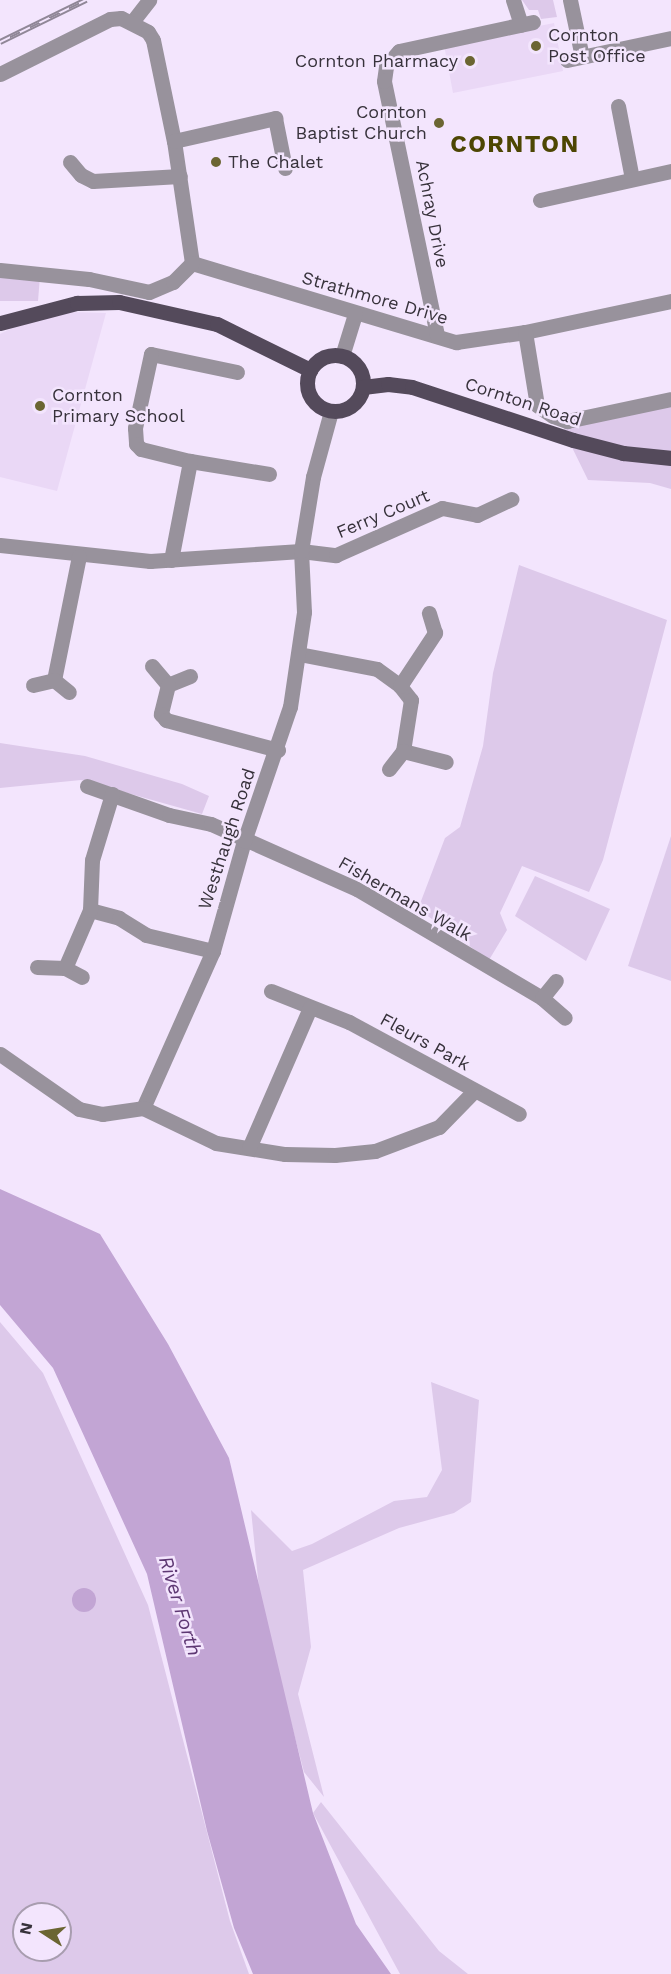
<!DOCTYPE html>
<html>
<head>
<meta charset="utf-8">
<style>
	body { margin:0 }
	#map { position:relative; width:671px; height:1974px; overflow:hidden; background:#f3e5fd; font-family:"Work Sans",sans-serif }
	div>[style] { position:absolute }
	.built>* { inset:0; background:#ead8f6 }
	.green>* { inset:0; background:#ddc9ea }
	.water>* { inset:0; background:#c2a5d4 }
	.round { border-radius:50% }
	.minor>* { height:15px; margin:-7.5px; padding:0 7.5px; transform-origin:7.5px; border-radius:7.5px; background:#98929c }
	.major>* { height:15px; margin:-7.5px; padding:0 7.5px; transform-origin:7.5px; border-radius:7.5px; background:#544a5b }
	.major>.ring { margin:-7.5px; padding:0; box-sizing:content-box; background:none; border:15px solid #544a5b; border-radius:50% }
	.rail>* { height:6px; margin-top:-3px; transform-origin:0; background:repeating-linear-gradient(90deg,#f3e5fd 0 11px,#908797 0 22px); box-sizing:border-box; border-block:2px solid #908797 }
	.dots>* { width:16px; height:16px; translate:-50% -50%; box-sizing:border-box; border:3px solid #f3e5fd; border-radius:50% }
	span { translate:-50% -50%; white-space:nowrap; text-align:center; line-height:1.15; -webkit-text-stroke:5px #f3e5fd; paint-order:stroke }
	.poi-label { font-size:18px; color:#37323b }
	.left { translate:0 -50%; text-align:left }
	.right { translate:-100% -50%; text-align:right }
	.street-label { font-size:18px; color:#37323b }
	.water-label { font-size:20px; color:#5e3873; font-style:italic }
	.district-label { font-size:24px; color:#4d4603; font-weight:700; letter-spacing:1.5px }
	.north { position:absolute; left:12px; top:1902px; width:60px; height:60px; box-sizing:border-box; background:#f3e5fd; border:2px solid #a89daf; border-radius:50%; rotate:282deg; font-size:16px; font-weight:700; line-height:24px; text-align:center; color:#37323b }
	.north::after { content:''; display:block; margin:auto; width:21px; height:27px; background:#6b6532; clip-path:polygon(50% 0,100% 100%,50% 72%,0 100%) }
</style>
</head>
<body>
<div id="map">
	<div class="built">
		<i style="clip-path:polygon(554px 23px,563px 71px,453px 93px,444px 45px)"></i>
		<i style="clip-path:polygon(70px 312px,106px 313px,57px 491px,0 477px,0 334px,20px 324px)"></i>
	</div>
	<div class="green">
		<i style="clip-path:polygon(522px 0,553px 0,557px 17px,541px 19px,538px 10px,529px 10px)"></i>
		<i style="clip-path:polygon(0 273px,40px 276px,38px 301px,0 301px)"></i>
		<i style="clip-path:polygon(671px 402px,671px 489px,650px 483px,588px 480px,563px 429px)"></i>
		<i style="clip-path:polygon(519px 565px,667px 620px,603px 860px,589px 892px,522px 866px,500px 913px,507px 930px,489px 960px,418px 909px,445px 838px,460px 827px,483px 746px,493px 673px)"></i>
		<i style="clip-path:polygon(0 743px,85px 756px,182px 784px,209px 796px,202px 814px,81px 780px,0 788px)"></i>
		<i style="clip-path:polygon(671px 836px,671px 981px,628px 966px)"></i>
		<i style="clip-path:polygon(535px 876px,610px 909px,586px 961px,515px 916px)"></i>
		<i style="clip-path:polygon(evenodd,0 1322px,43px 1373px,148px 1605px,230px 1921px,249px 1974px,0 1974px,0 1322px,24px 1914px,60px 1914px,60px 1950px,24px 1950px,24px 1914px)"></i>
		<i style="clip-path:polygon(431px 1382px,479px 1400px,471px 1502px,454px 1513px,399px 1528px,303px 1570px,311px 1647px,298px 1694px,324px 1797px,304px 1772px,261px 1608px,251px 1510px,292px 1551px,312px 1544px,394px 1501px,427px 1497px,442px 1470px)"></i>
		<i style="clip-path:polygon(321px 1802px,439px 1951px,468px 1974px,400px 1974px,313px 1813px)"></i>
	</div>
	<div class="water">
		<i style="clip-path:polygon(0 1189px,100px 1234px,168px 1344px,229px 1458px,313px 1813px,356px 1924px,391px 1974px,253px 1974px,234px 1928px,207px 1831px,147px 1574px,53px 1368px,0 1305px)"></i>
		<i class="round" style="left:72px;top:1588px;width:24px;height:24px"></i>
	</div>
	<div class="minor">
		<i style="left:513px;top:0;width:26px;rotate:72deg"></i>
		<i style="left:570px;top:0;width:58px;rotate:78.1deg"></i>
		<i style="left:132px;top:22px;width:28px;rotate:-52deg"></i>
		<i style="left:567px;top:60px;width:106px;rotate:-11.9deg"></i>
		<i style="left:0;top:74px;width:123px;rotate:-26.6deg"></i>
		<i style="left:110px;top:19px;width:11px;rotate:-5deg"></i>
		<i style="left:121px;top:18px;width:30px;rotate:27deg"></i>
		<i style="left:148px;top:32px;width:9px;rotate:58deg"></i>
		<i style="left:153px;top:40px;width:103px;rotate:78.3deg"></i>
		<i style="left:174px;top:141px;width:123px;rotate:81.6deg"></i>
		<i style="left:192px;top:263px;width:276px;rotate:16.7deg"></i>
		<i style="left:456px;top:342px;width:70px;rotate:-8.2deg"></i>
		<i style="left:525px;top:332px;width:149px;rotate:-12deg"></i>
		<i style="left:618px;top:106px;width:74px;rotate:79.1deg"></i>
		<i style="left:174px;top:141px;width:104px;rotate:-12.8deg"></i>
		<i style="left:275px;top:118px;width:51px;rotate:78.7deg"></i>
		<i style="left:70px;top:162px;width:17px;rotate:50deg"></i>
		<i style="left:81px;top:175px;width:13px;rotate:27deg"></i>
		<i style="left:93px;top:181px;width:87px;rotate:-3.3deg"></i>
		<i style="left:540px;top:200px;width:134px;rotate:-12.5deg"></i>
		<i style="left:0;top:270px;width:89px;rotate:5.8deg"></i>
		<i style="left:89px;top:279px;width:61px;rotate:12.2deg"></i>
		<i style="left:149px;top:292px;width:26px;rotate:-23deg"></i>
		<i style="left:173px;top:282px;width:27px;rotate:-45deg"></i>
		<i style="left:525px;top:332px;width:74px;rotate:80.7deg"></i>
		<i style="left:537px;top:405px;width:19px;rotate:35deg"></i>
		<i style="left:553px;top:416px;width:15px;rotate:20deg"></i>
		<i style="left:567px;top:421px;width:106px;rotate:-11.9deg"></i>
		<i style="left:437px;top:335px;width:259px;rotate:-101.8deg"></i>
		<i style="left:384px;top:81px;width:15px;rotate:-82deg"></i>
		<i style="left:386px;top:66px;width:20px;rotate:-49deg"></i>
		<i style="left:399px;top:51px;width:137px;rotate:-12.2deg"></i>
		<i style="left:342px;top:356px;width:44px;rotate:-72.8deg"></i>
		<i style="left:237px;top:372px;width:88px;rotate:-168.2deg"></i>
		<i style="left:151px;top:354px;width:76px;rotate:102.2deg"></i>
		<i style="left:135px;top:428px;width:16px;rotate:86deg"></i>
		<i style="left:136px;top:444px;width:7px;rotate:45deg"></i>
		<i style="left:141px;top:449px;width:50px;rotate:13.8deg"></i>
		<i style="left:190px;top:461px;width:80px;rotate:9.3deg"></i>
		<i style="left:0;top:545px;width:151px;rotate:6.1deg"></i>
		<i style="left:150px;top:561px;width:151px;rotate:-3.8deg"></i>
		<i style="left:301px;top:551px;width:35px;rotate:7deg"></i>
		<i style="left:336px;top:555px;width:116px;rotate:-23.9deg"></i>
		<i style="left:442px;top:508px;width:36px;rotate:11deg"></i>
		<i style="left:477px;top:515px;width:38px;rotate:-25deg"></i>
		<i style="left:171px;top:560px;width:101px;rotate:-79.1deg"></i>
		<i style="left:299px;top:654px;width:79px;rotate:10.9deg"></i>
		<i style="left:377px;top:669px;width:29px;rotate:36deg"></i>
		<i style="left:400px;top:686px;width:18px;rotate:52deg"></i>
		<i style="left:411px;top:700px;width:52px;rotate:98.9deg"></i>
		<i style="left:403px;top:751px;width:44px;rotate:14.3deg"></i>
		<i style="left:152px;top:666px;width:25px;rotate:50deg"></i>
		<i style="left:190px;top:676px;width:24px;rotate:158deg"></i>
		<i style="left:168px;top:685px;width:30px;rotate:104deg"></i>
		<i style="left:161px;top:714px;width:8px;rotate:50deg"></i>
		<i style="left:166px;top:720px;width:116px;rotate:15deg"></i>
		<i style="left:54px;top:680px;width:126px;rotate:-78.6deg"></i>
		<i style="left:33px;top:685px;width:22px;rotate:-13deg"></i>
		<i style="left:54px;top:680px;width:19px;rotate:39deg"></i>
		<i style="left:400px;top:686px;width:64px;rotate:-56.6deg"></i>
		<i style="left:435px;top:633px;width:21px;rotate:-107deg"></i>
		<i style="left:389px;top:769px;width:23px;rotate:-52deg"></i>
		<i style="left:87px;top:786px;width:87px;rotate:19.5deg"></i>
		<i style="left:169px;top:815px;width:43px;rotate:12.1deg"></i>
		<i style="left:211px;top:824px;width:160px;rotate:24deg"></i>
		<i style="left:357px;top:889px;width:215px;rotate:30.5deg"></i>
		<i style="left:542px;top:998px;width:30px;rotate:41deg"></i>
		<i style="left:90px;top:910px;width:30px;rotate:15deg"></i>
		<i style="left:119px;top:918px;width:32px;rotate:32deg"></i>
		<i style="left:146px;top:935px;width:69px;rotate:13.4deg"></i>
		<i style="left:37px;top:967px;width:28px;rotate:2deg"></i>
		<i style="left:65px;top:968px;width:19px;rotate:28deg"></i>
		<i style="left:65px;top:968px;width:63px;rotate:-66.7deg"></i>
		<i style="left:90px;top:910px;width:50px;rotate:-87.7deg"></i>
		<i style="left:92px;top:860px;width:69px;rotate:-73.1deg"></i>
		<i style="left:271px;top:991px;width:84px;rotate:21.7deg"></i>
		<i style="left:349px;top:1022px;width:193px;rotate:28.4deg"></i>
		<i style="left:542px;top:998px;width:22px;rotate:-51deg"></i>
		<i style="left:0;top:1054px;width:96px;rotate:34.8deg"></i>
		<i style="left:79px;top:1109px;width:24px;rotate:12deg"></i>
		<i style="left:102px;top:1114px;width:41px;rotate:-8.3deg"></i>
		<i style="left:143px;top:1108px;width:172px;rotate:-66deg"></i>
		<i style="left:213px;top:951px;width:114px;rotate:-74.3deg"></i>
		<i style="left:244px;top:841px;width:142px;rotate:-71.1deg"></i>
		<i style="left:290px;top:707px;width:96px;rotate:-81.6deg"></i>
		<i style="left:304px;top:612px;width:61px;rotate:-92.8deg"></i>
		<i style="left:301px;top:551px;width:75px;rotate:-80.8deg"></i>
		<i style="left:313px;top:477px;width:68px;rotate:-74.7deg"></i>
		<i style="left:143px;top:1108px;width:81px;rotate:25.6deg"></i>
		<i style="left:216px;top:1143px;width:70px;rotate:9.1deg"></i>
		<i style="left:285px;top:1154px;width:50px;rotate:1.1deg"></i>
		<i style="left:335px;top:1155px;width:40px;rotate:-5.7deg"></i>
		<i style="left:375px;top:1151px;width:68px;rotate:-20.6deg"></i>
		<i style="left:439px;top:1127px;width:50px;rotate:-45.8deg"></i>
		<i style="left:249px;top:1148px;width:153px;rotate:-66.5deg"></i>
	</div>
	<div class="major">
		<i style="left:0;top:323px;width:80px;rotate:-14.6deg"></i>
		<i style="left:77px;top:303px;width:42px;rotate:-1.4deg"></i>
		<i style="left:119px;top:302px;width:100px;rotate:12.7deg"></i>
		<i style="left:217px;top:324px;width:104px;rotate:26.3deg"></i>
		<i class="ring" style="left:307px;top:355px;width:41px;height:41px"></i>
		<i style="left:363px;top:387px;width:25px;rotate:-7deg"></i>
		<i style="left:388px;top:384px;width:24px;rotate:7deg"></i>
		<i style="left:412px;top:387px;width:169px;rotate:18.2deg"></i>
		<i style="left:573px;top:440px;width:52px;rotate:14.6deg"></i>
		<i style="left:623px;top:453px;width:48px;rotate:5.9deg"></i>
	</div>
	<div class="rail">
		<i style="left:0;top:42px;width:96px;rotate:-26deg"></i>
	</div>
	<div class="dots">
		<i style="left:536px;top:46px;background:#6b6532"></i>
		<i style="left:470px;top:61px;background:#6b6532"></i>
		<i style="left:439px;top:123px;background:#6b6532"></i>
		<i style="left:216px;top:162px;background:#6b6532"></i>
		<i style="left:40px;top:406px;background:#6b6532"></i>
	</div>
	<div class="poi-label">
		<span class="left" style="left:548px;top:46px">Cornton<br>Post Office</span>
		<span class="right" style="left:458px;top:61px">Cornton Pharmacy</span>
		<span class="right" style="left:427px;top:123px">Cornton<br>Baptist Church</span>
		<span class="left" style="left:228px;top:162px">The Chalet</span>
		<span class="left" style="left:52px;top:406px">Cornton<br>Primary School</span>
	</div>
	<div class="street-label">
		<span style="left:432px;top:214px;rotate:79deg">Achray Drive</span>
		<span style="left:375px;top:298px;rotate:16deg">Strathmore Drive</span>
		<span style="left:523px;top:402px;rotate:18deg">Cornton Road</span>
		<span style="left:383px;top:514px;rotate:-23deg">Ferry Court</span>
		<span style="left:227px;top:839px;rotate:-72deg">Westhaugh Road</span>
		<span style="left:405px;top:899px;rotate:30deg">Fishermans Walk</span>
		<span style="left:425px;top:1042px;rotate:29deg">Fleurs Park</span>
	</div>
	<div class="water-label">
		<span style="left:180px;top:1606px;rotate:73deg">River Forth</span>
	</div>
	<div class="district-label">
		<span style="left:515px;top:145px">CORNTON</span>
	</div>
	<div class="north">N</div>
</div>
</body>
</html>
